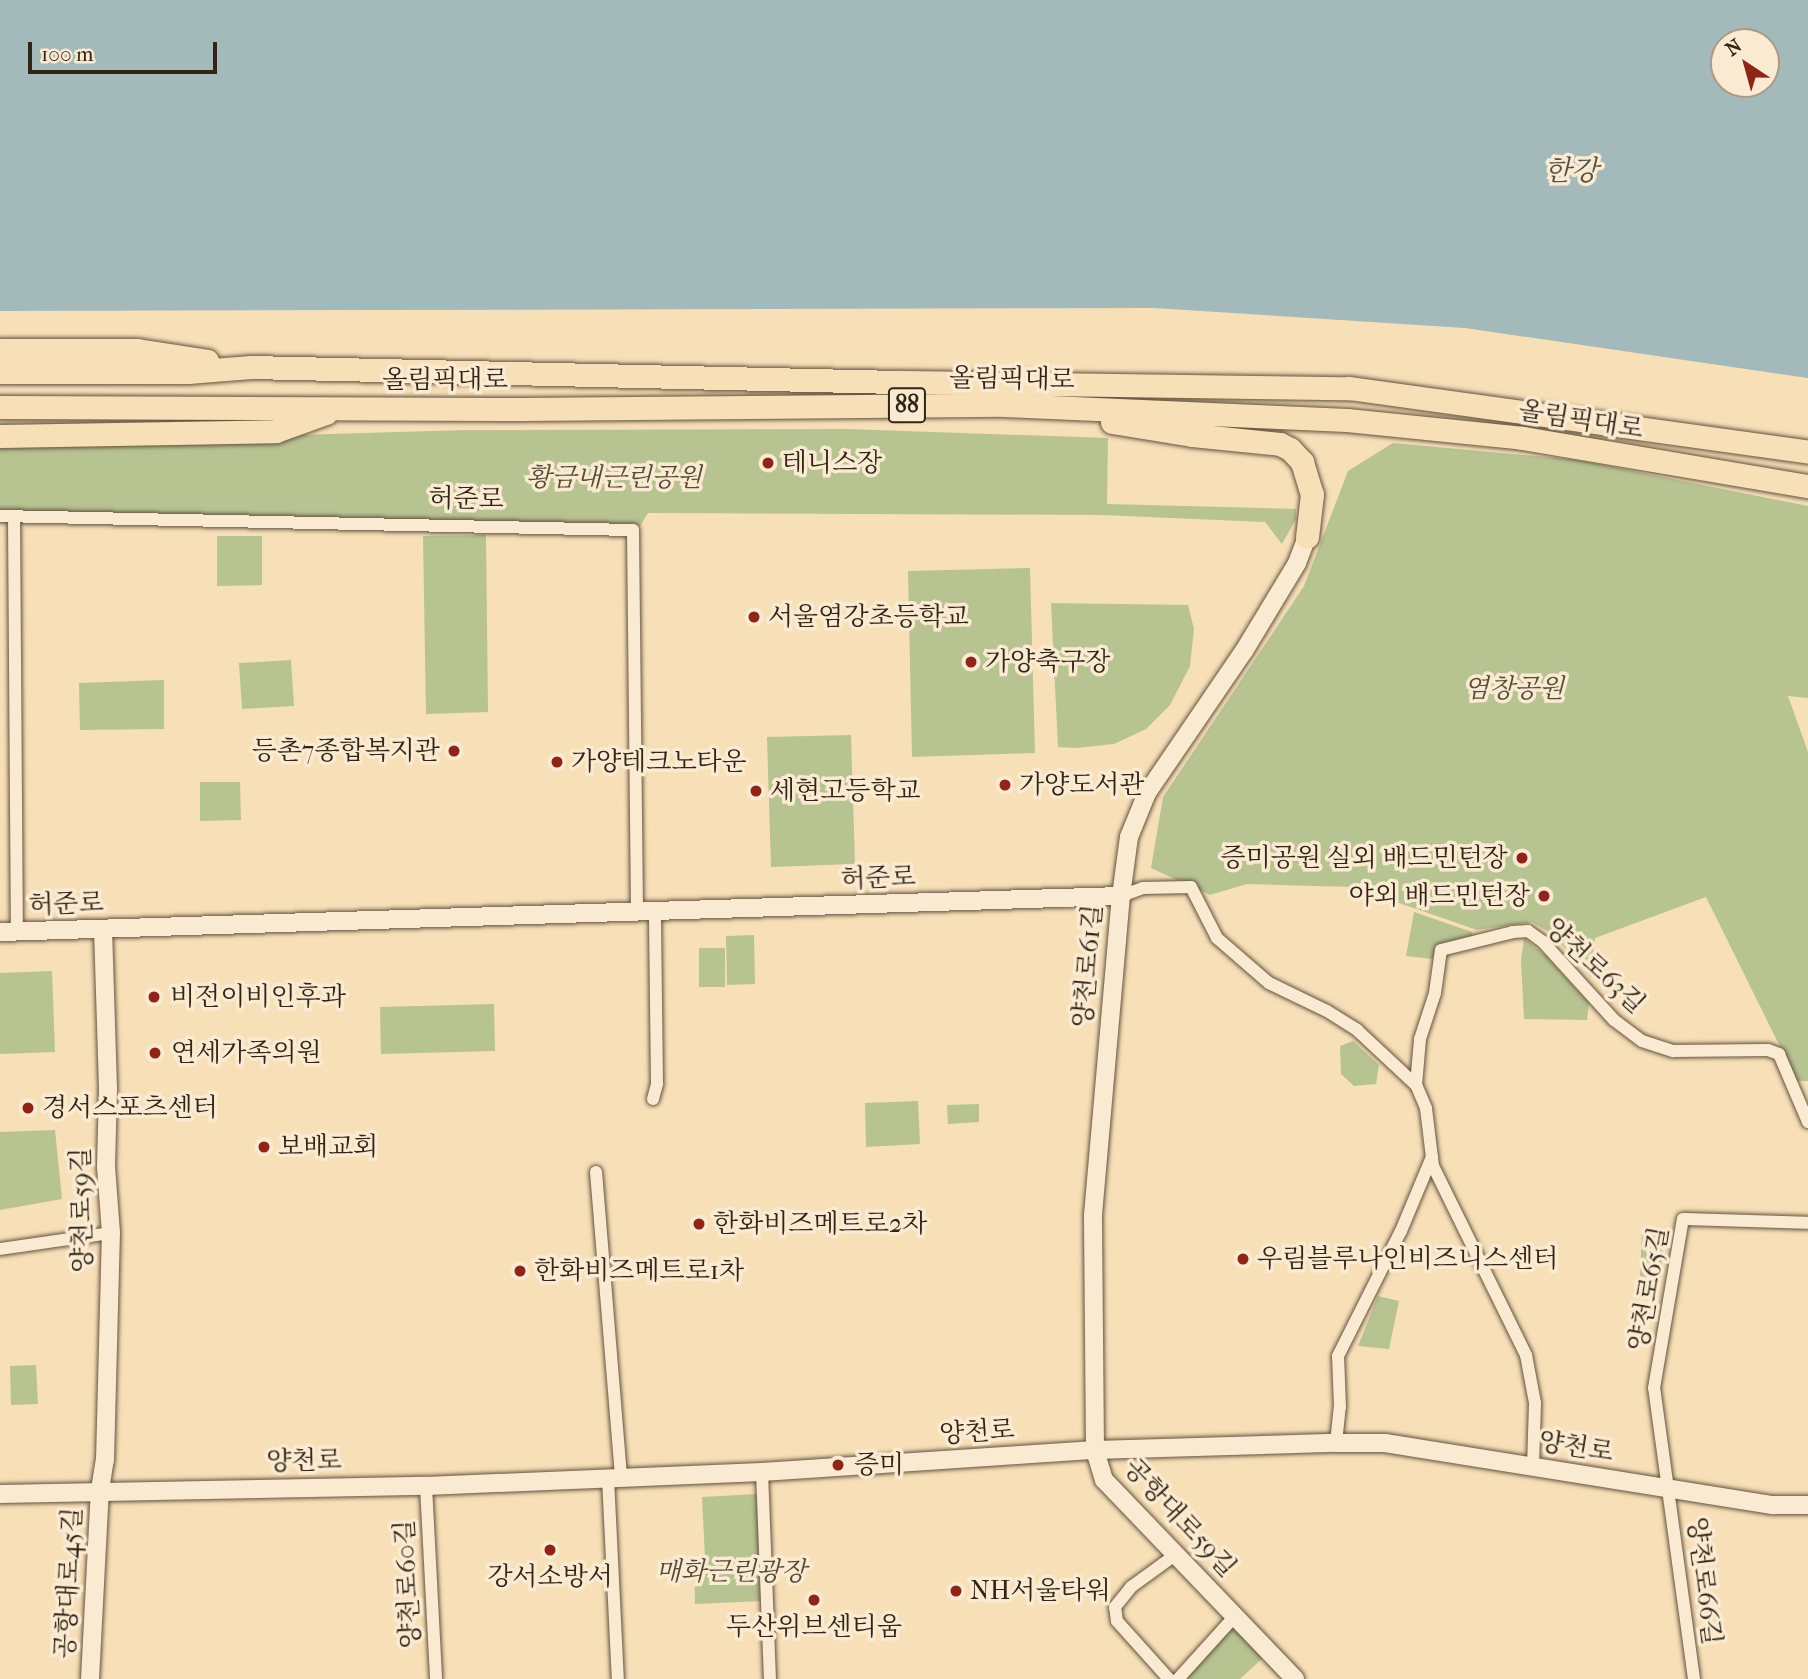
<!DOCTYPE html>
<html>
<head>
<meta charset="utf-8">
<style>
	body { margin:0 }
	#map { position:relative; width:1808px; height:1679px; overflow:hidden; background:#f7dfb8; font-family:"IM FELL French Canon","Noto Serif KR",serif }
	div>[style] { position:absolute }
	.green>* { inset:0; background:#b8c392 }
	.water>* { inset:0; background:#a3b9ba }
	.roads { filter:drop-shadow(0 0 2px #63533e) drop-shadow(0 0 2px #63533e) }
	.street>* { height:12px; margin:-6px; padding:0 6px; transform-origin:6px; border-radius:6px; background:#faead1 }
	.secondary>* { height:18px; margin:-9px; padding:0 9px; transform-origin:9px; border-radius:9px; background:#faead1 }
	.highway>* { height:23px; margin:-11.5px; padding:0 11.5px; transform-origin:11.5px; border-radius:11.5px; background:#f7dfb8 }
	.dots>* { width:19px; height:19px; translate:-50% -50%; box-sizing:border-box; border:4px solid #faead1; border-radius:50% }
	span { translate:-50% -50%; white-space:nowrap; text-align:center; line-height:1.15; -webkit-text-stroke:7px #faead1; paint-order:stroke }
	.shield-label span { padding:2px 5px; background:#faead1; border:2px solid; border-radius:5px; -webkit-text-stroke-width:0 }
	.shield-label { font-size:24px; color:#322416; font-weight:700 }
	.street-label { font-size:26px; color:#322416 }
	.poi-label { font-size:26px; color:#322416 }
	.left { translate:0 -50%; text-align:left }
	.right { translate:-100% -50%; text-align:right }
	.park-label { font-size:26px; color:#544c35; font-style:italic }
	.water-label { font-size:28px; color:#545147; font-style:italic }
	.north { position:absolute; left:1710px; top:28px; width:70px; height:70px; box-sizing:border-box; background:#faead1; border:2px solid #aa9b86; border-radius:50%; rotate:324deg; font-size:19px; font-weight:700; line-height:28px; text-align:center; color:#322416 }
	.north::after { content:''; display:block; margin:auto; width:24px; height:32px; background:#8f2418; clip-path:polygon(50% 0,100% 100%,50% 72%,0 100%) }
	.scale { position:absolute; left:28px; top:42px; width:189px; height:32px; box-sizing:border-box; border:4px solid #322416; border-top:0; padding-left:9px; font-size:21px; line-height:24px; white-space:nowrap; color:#322416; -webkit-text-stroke:5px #faead1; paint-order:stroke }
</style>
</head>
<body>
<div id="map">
	<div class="green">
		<i style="clip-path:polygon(847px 429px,1108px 438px,1107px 504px,1296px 509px,1296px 519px,1282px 544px,1265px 522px,1101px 515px,648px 513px,640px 526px,0 511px,0 444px,466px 430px)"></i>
		<i style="clip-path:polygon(1393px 443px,1578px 460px,1808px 506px,1808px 698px,1788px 696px,1808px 752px,1808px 1081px,1797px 1081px,1706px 897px,1595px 938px,1591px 977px,1552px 934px,1532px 922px,1477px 930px,1353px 887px,1247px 884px,1210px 895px,1151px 868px,1163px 797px,1304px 586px,1348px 471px)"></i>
		<i style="clip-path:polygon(486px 535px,488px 712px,426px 714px,423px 536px)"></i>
		<i style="clip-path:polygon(217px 536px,262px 536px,262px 585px,217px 586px)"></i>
		<i style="clip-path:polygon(1030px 568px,1035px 753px,912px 757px,908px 571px)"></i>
		<i style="clip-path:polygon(1051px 603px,1188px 605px,1194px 629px,1190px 666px,1170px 705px,1146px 729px,1114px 744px,1076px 748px,1058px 747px)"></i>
		<i style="clip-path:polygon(291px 660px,294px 706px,242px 709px,239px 663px)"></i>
		<i style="clip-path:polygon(164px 680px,164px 729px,80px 730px,79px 683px)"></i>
		<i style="clip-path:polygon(851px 735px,855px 864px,771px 867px,767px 737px)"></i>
		<i style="clip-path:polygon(200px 782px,240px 782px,241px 820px,200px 821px)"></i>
		<i style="clip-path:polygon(1414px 912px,1472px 932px,1473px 936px,1436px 945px,1433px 959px,1406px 956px)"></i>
		<i style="clip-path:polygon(754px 935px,755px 984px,727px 985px,726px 936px)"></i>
		<i style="clip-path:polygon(1524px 938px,1546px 956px,1589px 1003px,1587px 1020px,1524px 1019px,1521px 961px)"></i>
		<i style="clip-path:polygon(699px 948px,725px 948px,725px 987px,699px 987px)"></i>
		<i style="clip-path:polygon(52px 971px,55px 1052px,0 1054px,0 973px)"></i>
		<i style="clip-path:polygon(494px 1004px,495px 1051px,381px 1054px,380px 1007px)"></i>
		<i style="clip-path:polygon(1353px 1041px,1379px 1065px,1376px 1084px,1354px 1086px,1341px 1074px,1340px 1046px)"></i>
		<i style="clip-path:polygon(918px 1101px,920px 1144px,866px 1147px,865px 1103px)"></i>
		<i style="clip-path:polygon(979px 1104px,979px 1122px,948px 1124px,947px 1105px)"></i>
		<i style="clip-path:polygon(55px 1130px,62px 1199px,0 1210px,0 1132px)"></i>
		<i style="clip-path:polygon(1642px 1231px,1663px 1233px,1661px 1279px,1640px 1276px)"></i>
		<i style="clip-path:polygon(1378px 1296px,1399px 1301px,1389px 1349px,1358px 1346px)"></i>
		<i style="clip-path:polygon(36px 1365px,38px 1404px,11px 1405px,10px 1366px)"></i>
		<i style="clip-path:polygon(758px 1494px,763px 1601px,695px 1604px,694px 1558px,705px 1557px,702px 1497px)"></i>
		<i style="clip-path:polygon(1234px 1619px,1267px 1654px,1240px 1679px,1190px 1679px,1184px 1673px)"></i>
	</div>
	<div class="water">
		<i style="clip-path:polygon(evenodd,0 0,1808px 0,1808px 378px,1465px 328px,1154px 308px,0 311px,0 0,1724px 42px,1766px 42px,1766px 84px,1724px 84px,1724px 42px)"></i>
	</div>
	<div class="roads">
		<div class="street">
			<i style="left:0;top:516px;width:633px;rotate:1.27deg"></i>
			<i style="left:633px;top:530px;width:382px;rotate:89.4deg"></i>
			<i style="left:14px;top:516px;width:416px;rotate:89.6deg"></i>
			<i style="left:1121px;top:896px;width:23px;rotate:-20deg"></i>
			<i style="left:1143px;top:888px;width:48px;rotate:-1.2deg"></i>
			<i style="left:1191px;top:887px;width:57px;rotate:63deg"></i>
			<i style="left:1217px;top:938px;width:69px;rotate:40.9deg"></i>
			<i style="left:1269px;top:983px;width:64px;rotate:25.8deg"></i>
			<i style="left:1327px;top:1011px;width:36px;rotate:32deg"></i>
			<i style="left:1357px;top:1030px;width:81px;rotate:43deg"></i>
			<i style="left:653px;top:1099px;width:16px;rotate:-75deg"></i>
			<i style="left:657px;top:1084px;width:173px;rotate:-90.7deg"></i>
			<i style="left:596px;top:1172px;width:307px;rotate:85.3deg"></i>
			<i style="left:0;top:1249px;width:112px;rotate:-8.2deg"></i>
			<i style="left:1336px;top:1443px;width:36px;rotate:-84deg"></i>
			<i style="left:1340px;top:1407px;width:51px;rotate:-92.2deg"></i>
			<i style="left:1338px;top:1356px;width:140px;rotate:-63.3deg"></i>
			<i style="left:1401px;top:1231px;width:80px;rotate:-67.3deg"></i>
			<i style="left:1533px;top:1467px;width:64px;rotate:-88.2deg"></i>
			<i style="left:1535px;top:1403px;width:49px;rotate:-100.6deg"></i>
			<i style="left:1526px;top:1355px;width:211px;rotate:-116.2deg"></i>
			<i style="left:1433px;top:1166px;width:58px;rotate:-96.9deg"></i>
			<i style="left:1426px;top:1108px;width:25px;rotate:-113deg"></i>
			<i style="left:1416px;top:1085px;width:46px;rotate:-85deg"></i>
			<i style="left:1420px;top:1039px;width:48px;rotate:-71.9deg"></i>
			<i style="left:1435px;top:993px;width:43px;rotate:-82.1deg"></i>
			<i style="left:1441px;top:950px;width:74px;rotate:-14deg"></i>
			<i style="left:1513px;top:932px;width:15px;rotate:-4deg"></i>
			<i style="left:1528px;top:931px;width:19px;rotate:36deg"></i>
			<i style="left:1543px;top:942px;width:105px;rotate:47.7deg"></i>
			<i style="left:1614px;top:1020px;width:35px;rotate:37deg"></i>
			<i style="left:1642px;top:1041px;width:33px;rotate:18deg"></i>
			<i style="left:1673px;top:1051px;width:95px;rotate:-0.6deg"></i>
			<i style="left:1768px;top:1050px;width:12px;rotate:20deg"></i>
			<i style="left:1779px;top:1054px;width:74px;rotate:66.9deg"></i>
			<i style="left:762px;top:1472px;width:207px;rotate:87.8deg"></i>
			<i style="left:608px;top:1478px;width:201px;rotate:87.2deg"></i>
			<i style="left:426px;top:1486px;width:193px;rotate:87deg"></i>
			<i style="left:1169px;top:1679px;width:78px;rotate:-131.9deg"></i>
			<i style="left:1117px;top:1621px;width:14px;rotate:-98deg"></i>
			<i style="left:1115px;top:1607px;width:26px;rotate:-51deg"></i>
			<i style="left:1131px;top:1587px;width:54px;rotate:-36deg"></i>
			<i style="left:1178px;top:1679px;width:85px;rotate:-47.9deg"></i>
			<i style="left:1694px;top:1679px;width:294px;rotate:-97.8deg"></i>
			<i style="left:1654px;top:1388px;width:171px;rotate:-80.3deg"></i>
			<i style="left:1683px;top:1219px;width:125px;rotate:1.8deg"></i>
		</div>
		<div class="secondary">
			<i style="left:0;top:932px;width:1122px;rotate:-1.84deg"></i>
			<i style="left:0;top:1494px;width:426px;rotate:-1.1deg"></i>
			<i style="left:426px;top:1486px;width:336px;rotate:-2.4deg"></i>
			<i style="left:762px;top:1472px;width:334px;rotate:-3.8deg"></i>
			<i style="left:1095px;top:1450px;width:241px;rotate:-1.7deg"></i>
			<i style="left:1336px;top:1443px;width:49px"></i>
			<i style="left:1385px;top:1443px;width:394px;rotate:9.1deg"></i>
			<i style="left:1774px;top:1505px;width:34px"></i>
			<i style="left:90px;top:1679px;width:189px;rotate:-87deg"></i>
			<i style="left:100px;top:1490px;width:30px;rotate:-81deg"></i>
			<i style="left:105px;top:1460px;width:227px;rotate:-88.5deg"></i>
			<i style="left:111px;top:1233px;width:66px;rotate:-94.3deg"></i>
			<i style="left:106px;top:1167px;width:79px;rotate:-88.5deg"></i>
			<i style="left:108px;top:1088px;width:159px;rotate:-91.8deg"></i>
			<i style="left:1295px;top:1679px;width:276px;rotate:-133.8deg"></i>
			<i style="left:1104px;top:1480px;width:31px;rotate:-107deg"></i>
			<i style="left:1095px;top:1450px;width:235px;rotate:-90.5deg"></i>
			<i style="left:1093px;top:1215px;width:320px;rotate:-85deg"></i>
			<i style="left:1121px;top:896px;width:60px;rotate:-82.3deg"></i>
			<i style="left:1129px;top:837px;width:48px;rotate:-67.8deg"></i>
			<i style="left:1147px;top:793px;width:172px;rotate:-55.7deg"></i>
			<i style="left:1244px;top:651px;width:103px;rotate:-58.9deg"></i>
			<i style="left:1297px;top:563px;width:28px;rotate:-69deg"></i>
		</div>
		<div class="highway">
			<i style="left:0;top:350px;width:137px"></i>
			<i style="left:137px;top:350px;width:71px;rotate:8.9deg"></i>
			<i style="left:0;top:372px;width:188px"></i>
			<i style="left:188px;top:372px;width:63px;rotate:-4.5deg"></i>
			<i style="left:251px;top:367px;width:648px;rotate:1.33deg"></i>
			<i style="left:899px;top:382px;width:450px;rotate:0.8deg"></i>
			<i style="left:1349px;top:388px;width:463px;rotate:7.9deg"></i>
			<i style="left:0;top:407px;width:521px;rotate:0.22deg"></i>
			<i style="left:521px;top:409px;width:484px;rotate:-0.5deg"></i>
			<i style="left:1005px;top:405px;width:342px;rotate:2.5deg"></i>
			<i style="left:1347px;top:420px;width:177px;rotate:5.8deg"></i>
			<i style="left:1523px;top:438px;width:289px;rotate:9.6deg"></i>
			<i style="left:1112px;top:422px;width:81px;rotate:9.2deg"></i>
			<i style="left:1192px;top:435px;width:88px;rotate:5.8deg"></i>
			<i style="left:1280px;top:444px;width:11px;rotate:27deg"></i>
			<i style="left:1290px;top:449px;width:18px;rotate:47deg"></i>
			<i style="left:1302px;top:462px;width:34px;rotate:73deg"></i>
			<i style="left:1312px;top:494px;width:43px;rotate:96.6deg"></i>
			<i style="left:0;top:436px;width:276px;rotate:-1deg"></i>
			<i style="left:276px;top:431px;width:53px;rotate:-19.8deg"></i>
		</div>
	</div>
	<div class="dots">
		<i style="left:768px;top:463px;background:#8f2418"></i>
		<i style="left:754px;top:617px;background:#8f2418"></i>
		<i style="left:971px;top:662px;background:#8f2418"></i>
		<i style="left:454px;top:751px;background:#8f2418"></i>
		<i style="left:557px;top:762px;background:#8f2418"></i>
		<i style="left:1005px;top:785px;background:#8f2418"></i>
		<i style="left:756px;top:791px;background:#8f2418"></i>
		<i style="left:1522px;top:858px;background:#8f2418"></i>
		<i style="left:1544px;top:896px;background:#8f2418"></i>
		<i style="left:154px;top:997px;background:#8f2418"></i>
		<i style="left:155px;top:1053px;background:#8f2418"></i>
		<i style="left:28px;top:1108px;background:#8f2418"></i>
		<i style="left:264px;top:1147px;background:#8f2418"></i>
		<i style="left:699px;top:1224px;background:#8f2418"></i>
		<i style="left:1243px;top:1259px;background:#8f2418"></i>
		<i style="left:520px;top:1271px;background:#8f2418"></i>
		<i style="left:838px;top:1465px;background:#8f2418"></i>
		<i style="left:550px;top:1550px;background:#8f2418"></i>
		<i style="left:956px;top:1591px;background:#8f2418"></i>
		<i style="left:814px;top:1600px;background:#8f2418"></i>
	</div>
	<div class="shield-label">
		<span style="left:907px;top:405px">88</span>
	</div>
	<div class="street-label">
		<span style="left:1012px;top:379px;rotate:1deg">올림픽대로</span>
		<span style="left:445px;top:380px">올림픽대로</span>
		<span style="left:1581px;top:420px;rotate:9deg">올림픽대로</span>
		<span style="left:466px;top:499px;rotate:1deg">허준로</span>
		<span style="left:878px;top:878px;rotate:-2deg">허준로</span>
		<span style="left:66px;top:904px;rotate:-2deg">허준로</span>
		<span style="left:1088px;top:966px;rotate:-85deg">양천로61길</span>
		<span style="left:1595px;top:966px;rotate:43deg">양천로63길</span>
		<span style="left:82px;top:1210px;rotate:-91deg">양천로59길</span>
		<span style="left:1649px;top:1289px;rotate:-80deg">양천로65길</span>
		<span style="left:977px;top:1432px;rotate:-4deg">양천로</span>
		<span style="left:1576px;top:1447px;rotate:9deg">양천로</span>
		<span style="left:304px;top:1461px;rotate:-1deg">양천로</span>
		<span style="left:1180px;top:1518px;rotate:47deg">공항대로59길</span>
		<span style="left:1704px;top:1581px;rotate:83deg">양천로66길</span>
		<span style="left:69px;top:1583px;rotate:-87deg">공항대로45길</span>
		<span style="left:408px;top:1584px;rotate:-93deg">양천로60길</span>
	</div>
	<div class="poi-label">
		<span class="left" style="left:782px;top:463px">테니스장</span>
		<span class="left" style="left:768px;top:617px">서울염강초등학교</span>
		<span class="left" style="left:985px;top:662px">가양축구장</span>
		<span class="right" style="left:440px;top:751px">등촌7종합복지관</span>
		<span class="left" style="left:571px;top:762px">가양테크노타운</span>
		<span class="left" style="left:1019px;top:785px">가양도서관</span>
		<span class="left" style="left:770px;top:791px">세현고등학교</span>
		<span class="right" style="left:1508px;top:858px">증미공원 실외 배드민턴장</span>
		<span class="right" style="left:1530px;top:896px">야외 배드민턴장</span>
		<span class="left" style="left:170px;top:997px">비전이비인후과</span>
		<span class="left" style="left:171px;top:1053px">연세가족의원</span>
		<span class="left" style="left:42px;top:1108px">경서스포츠센터</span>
		<span class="left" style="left:278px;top:1147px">보배교회</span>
		<span class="left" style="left:713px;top:1224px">한화비즈메트로2차</span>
		<span class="left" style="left:1257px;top:1259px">우림블루나인비즈니스센터</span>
		<span class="left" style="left:534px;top:1271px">한화비즈메트로1차</span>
		<span class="left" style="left:854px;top:1465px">증미</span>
		<span style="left:550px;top:1577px">강서소방서</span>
		<span class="left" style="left:970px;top:1591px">NH서울타워</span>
		<span style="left:814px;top:1627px">두산위브센티움</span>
	</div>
	<div class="park-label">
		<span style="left:614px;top:478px">황금내근린공원</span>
		<span style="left:1514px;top:689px">염창공원</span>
		<span style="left:731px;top:1572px">매화근린광장</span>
	</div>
	<div class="water-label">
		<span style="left:1571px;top:171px">한강</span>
	</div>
	<div class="north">N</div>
	<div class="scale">100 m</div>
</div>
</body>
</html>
